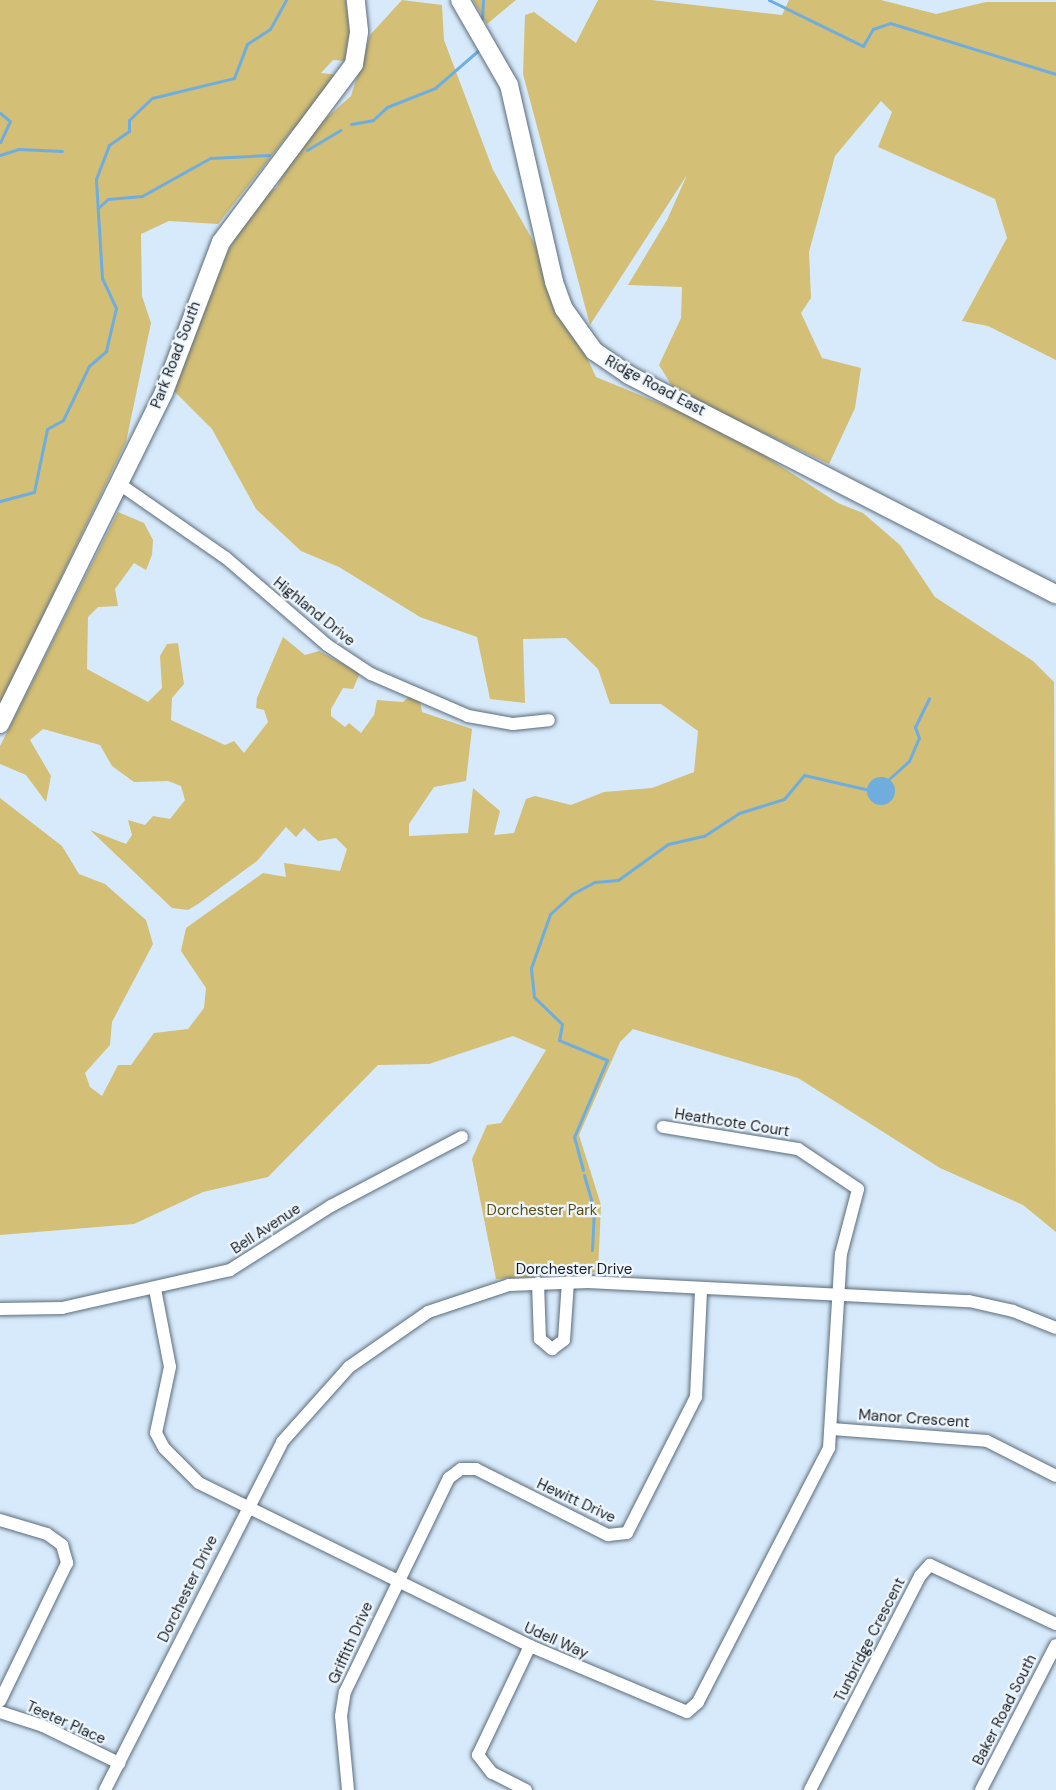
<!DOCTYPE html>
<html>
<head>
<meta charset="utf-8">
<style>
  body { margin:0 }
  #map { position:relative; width:1056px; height:1790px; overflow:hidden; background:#d7eafb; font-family:"DM Sans",sans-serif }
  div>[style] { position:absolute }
  .green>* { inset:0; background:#d3bf76 }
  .water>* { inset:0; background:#6faddf }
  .round { border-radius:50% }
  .stream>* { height:3px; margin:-1.5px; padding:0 1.5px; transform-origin:1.5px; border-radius:1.5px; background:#6faddf }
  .roads { filter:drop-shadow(0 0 2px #5b6c7b) drop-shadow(0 0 2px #5b6c7b) }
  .minor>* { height:12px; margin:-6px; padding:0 6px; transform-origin:6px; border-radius:6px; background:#fff }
  .secondary>* { height:18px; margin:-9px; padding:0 9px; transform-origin:9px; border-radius:9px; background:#fff }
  span { translate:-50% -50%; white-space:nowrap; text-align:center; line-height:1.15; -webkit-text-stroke:4.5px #eef6fd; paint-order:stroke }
  .street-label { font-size:15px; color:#161c22 }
  .park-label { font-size:15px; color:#5a4c12 }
</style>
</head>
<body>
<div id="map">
  <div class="green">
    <div style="clip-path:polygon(0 0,346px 0,351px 40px,346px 61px,333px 60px,321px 73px,339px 75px,298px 133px,292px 130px,218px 224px,169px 221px,141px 234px,142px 296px,151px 323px,126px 442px,0 705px)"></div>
    <div style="clip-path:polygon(402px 0,442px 5px,444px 40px,493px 170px,536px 246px,596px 377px,725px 430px,838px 503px,863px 513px,900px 545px,935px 597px,1033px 661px,1054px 682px,1056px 1232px,1023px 1205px,940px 1168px,798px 1078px,633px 1029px,620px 1042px,579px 1135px,601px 1205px,598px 1272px,496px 1279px,472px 1159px,487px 1125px,501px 1123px,546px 1050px,513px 1036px,429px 1064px,378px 1065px,268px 1177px,203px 1192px,134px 1224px,0 1235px,0 798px,62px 846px,79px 874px,105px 884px,146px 920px,153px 944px,112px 1022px,110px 1045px,85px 1073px,90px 1087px,102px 1096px,118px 1065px,131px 1065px,154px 1033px,188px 1029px,204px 1008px,206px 988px,181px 951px,186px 928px,263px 873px,286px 877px,284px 863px,340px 871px,347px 849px,336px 838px,318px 841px,304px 828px,296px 837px,286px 827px,257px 861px,198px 904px,188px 910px,172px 908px,90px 830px,126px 844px,132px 835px,128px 820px,145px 825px,153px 816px,170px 819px,185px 800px,181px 786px,168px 781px,134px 782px,112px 766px,100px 745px,43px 729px,30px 740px,51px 776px,46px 802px,26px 775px,0 764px,0 746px,118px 512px,144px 523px,153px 540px,152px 555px,146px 570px,134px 563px,115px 589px,118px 606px,98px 607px,88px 617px,87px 669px,148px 702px,162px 688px,160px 656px,167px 644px,178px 643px,184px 684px,172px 698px,171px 720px,225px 745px,234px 741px,244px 753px,268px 722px,264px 710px,256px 708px,257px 698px,283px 637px,305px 655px,319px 651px,360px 673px,353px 689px,343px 688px,331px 709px,331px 716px,345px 727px,349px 723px,361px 733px,374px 715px,377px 700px,403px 702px,410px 696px,420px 701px,422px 712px,472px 729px,466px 781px,434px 787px,409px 824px,409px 836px,468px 833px,473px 788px,500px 811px,494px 835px,514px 833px,526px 799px,535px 796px,571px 805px,604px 792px,652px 788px,694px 772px,698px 731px,661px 704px,610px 704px,598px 669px,566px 638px,523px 639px,525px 703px,490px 699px,477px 637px,420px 617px,339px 567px,301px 551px,256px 509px,212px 429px,174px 391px,206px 292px,254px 203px,277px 187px,298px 143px,351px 96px,370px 35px)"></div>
    <div style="clip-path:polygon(473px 0,516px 0,487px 24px)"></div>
    <div style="clip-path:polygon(598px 0,651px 0,782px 15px,789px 0,881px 0,936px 14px,986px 2px,1056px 2px,1056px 360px,988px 326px,962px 321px,1007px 238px,995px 199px,878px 147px,892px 112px,881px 101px,835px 156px,809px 252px,811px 298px,801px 313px,822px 358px,861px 368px,855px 408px,829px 464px,675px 391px,659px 365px,681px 318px,682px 287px,628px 285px,667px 220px,687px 175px,590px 325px,523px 74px,525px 15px,534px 12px,576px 43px)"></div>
  </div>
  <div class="water">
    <div class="round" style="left:867px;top:777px;width:28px;height:28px"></div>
  </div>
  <div class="stream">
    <div style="left:769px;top:0;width:105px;rotate:26.1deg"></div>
    <div style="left:863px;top:46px;width:20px;rotate:-60deg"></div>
    <div style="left:873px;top:29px;width:18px;rotate:-19deg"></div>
    <div style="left:890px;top:23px;width:174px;rotate:17.1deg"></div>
    <div style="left:482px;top:19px;width:19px;rotate:-87deg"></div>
    <div style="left:0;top:113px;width:13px;rotate:39deg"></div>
    <div style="left:10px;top:121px;width:23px;rotate:115deg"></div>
    <div style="left:351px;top:124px;width:22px;rotate:-10deg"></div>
    <div style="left:373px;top:120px;width:19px;rotate:-43deg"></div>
    <div style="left:387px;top:107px;width:52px;rotate:-21.6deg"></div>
    <div style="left:435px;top:88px;width:60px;rotate:-40.9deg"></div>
    <div style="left:307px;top:150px;width:39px;rotate:-31deg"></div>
    <div style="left:0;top:155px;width:20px;rotate:-18deg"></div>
    <div style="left:19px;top:149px;width:43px;rotate:2.7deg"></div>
    <div style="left:99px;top:207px;width:12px;rotate:-42deg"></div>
    <div style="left:108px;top:199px;width:34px;rotate:-5deg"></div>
    <div style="left:142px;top:196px;width:78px;rotate:-29.2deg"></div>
    <div style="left:210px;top:158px;width:59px;rotate:-2.9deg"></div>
    <div style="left:0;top:501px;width:35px;rotate:-15deg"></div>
    <div style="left:34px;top:492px;width:64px;rotate:-78.3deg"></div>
    <div style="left:47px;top:429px;width:18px;rotate:-29deg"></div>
    <div style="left:63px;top:420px;width:60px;rotate:-64.3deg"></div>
    <div style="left:89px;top:366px;width:23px;rotate:-41deg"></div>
    <div style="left:106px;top:351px;width:44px;rotate:-76.9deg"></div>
    <div style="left:116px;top:308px;width:33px;rotate:-115deg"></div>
    <div style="left:102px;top:278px;width:99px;rotate:-93.5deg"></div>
    <div style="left:96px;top:179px;width:36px;rotate:-69deg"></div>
    <div style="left:109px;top:145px;width:24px;rotate:-35deg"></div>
    <div style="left:129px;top:131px;width:11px;rotate:-90deg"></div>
    <div style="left:129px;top:120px;width:32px;rotate:-44deg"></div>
    <div style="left:152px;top:98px;width:84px;rotate:-13.7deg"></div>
    <div style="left:234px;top:78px;width:36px;rotate:-69deg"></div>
    <div style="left:247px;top:44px;width:27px;rotate:-33deg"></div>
    <div style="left:270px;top:29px;width:33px;rotate:-61deg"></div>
    <div style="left:889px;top:779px;width:27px;rotate:-42deg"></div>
    <div style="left:909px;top:761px;width:25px;rotate:-67deg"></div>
    <div style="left:919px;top:738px;width:12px;rotate:-110deg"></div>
    <div style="left:915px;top:727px;width:32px;rotate:-64deg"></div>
    <div style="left:583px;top:1170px;width:34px;rotate:-105deg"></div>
    <div style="left:574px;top:1137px;width:84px;rotate:-66.8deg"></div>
    <div style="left:607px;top:1060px;width:52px;rotate:-157.4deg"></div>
    <div style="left:559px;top:1040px;width:16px;rotate:-79deg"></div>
    <div style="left:562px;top:1024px;width:39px;rotate:-136deg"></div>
    <div style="left:534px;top:997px;width:29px;rotate:-96deg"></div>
    <div style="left:531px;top:968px;width:57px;rotate:-70.6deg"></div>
    <div style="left:550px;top:914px;width:30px;rotate:-42deg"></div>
    <div style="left:572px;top:894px;width:26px;rotate:-28deg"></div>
    <div style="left:595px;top:882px;width:23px;rotate:-5deg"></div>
    <div style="left:618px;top:880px;width:62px;rotate:-35.8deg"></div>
    <div style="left:668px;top:844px;width:37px;rotate:-13deg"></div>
    <div style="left:704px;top:836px;width:42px;rotate:-33.3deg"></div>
    <div style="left:739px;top:813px;width:47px;rotate:-17.3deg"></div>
    <div style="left:784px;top:799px;width:31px;rotate:-50deg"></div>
    <div style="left:804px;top:775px;width:67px;rotate:13deg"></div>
    <div style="left:584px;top:1175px;width:35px;rotate:74deg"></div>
    <div style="left:594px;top:1209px;width:41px;rotate:92.8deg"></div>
  </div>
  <div class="roads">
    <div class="minor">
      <div style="left:118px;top:483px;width:131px;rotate:34.8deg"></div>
      <div style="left:226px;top:558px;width:133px;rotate:40.7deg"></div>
      <div style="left:327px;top:645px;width:53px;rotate:33.4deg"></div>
      <div style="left:371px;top:674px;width:106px;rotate:23.4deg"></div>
      <div style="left:468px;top:716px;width:46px;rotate:10.1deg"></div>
      <div style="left:513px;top:724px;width:36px;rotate:-6deg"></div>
      <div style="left:538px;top:1283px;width:56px;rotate:88deg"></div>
      <div style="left:540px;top:1339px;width:16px;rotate:40deg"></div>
      <div style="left:552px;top:1349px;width:15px;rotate:-37deg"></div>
      <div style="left:564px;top:1340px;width:58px;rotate:-86.1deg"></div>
      <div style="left:155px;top:1289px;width:79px;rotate:79.1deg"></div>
      <div style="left:170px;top:1367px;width:67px;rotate:102deg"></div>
      <div style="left:156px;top:1433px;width:17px;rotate:62deg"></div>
      <div style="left:164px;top:1448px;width:49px;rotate:45deg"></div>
      <div style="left:199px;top:1483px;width:369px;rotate:26.2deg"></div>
      <div style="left:530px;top:1646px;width:170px;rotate:22.8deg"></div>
      <div style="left:687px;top:1712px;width:15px;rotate:-42deg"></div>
      <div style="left:698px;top:1702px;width:286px;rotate:-62.7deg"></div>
      <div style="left:829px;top:1448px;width:194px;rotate:-86.5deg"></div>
      <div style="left:841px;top:1254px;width:67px;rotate:-75.3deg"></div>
      <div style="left:858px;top:1189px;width:72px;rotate:-146.3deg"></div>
      <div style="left:798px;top:1149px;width:137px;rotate:-170.7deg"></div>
      <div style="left:0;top:1309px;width:62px;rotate:-0.9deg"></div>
      <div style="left:62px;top:1308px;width:172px;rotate:-12.7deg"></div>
      <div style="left:230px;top:1270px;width:120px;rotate:-32.4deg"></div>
      <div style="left:331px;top:1206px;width:148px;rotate:-27.8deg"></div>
      <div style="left:832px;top:1429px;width:155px;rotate:4.4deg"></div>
      <div style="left:987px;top:1441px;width:77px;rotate:26.9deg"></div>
      <div style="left:0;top:1520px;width:49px;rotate:16.6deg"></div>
      <div style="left:47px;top:1534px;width:19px;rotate:36deg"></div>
      <div style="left:62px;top:1545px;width:19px;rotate:74deg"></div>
      <div style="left:67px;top:1563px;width:153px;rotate:115.9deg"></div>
      <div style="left:0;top:1712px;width:45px;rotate:18deg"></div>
      <div style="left:43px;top:1726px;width:85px;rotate:26deg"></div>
      <div style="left:105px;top:1790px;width:390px;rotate:-63deg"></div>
      <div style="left:282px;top:1442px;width:101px;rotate:-48.2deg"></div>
      <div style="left:349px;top:1367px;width:96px;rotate:-34.8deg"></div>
      <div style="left:428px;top:1312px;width:85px;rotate:-18.4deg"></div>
      <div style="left:509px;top:1285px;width:79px;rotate:-2.2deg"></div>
      <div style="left:588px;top:1282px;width:381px;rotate:2.9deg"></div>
      <div style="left:969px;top:1301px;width:45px;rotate:12.8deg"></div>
      <div style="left:1013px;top:1311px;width:46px;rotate:21.6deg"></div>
      <div style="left:348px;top:1790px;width:74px;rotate:-95.4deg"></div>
      <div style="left:341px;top:1716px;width:24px;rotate:-81deg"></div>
      <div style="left:345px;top:1692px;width:238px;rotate:-64.1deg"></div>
      <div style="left:449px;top:1478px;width:15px;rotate:-37deg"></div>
      <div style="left:461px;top:1469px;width:15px"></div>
      <div style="left:476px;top:1469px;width:148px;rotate:26.6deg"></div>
      <div style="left:608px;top:1535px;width:19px;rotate:-6deg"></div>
      <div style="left:627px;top:1533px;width:153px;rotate:-63.1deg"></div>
      <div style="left:696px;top:1397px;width:108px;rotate:-87.3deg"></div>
      <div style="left:526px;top:1790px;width:38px;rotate:-153deg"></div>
      <div style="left:492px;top:1773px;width:23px;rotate:-128deg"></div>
      <div style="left:478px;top:1755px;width:121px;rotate:-64.5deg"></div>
      <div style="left:810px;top:1790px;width:241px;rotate:-62.8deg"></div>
      <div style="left:920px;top:1576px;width:15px;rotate:-48deg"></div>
      <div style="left:930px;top:1565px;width:139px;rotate:25.1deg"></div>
      <div style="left:981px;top:1790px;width:163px;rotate:-62.7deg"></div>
    </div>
    <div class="secondary">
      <div style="left:460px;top:0;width:98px;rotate:60deg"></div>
      <div style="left:509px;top:85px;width:202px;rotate:77.1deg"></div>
      <div style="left:554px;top:282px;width:29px;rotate:70deg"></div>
      <div style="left:564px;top:309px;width:52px;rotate:54.5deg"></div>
      <div style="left:594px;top:351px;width:42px;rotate:34.4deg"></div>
      <div style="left:629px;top:375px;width:480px;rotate:27.2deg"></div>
      <div style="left:0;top:724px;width:370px;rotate:-63.7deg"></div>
      <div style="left:164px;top:392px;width:160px;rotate:-69.2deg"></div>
      <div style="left:221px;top:242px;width:222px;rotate:-53.2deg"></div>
      <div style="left:354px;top:64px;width:33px;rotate:-81deg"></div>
      <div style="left:359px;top:31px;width:31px;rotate:-96deg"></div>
    </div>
  </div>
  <div class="street-label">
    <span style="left:176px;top:355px;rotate:-69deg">Park Road South</span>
    <span style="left:655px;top:386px;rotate:28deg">Ridge Road East</span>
    <span style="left:314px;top:612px;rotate:39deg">Highland Drive</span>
    <span style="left:732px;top:1123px;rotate:9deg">Heathcote Court</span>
    <span style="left:266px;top:1229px;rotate:-33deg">Bell Avenue</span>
    <span style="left:574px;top:1270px">Dorchester Drive</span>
    <span style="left:914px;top:1419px;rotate:4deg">Manor Crescent</span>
    <span style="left:576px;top:1501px;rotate:25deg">Hewitt Drive</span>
    <span style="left:188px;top:1589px;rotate:-64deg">Dorchester Drive</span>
    <span style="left:870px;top:1640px;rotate:-63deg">Tunbridge Crescent</span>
    <span style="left:556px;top:1641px;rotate:24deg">Udell Way</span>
    <span style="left:351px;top:1643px;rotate:-66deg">Griffith Drive</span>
    <span style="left:1005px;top:1710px;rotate:-63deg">Baker Road South</span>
    <span style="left:66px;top:1723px;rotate:24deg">Teeter Place</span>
  </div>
  <div class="park-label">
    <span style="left:542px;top:1211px">Dorchester Park</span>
  </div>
</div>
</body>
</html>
